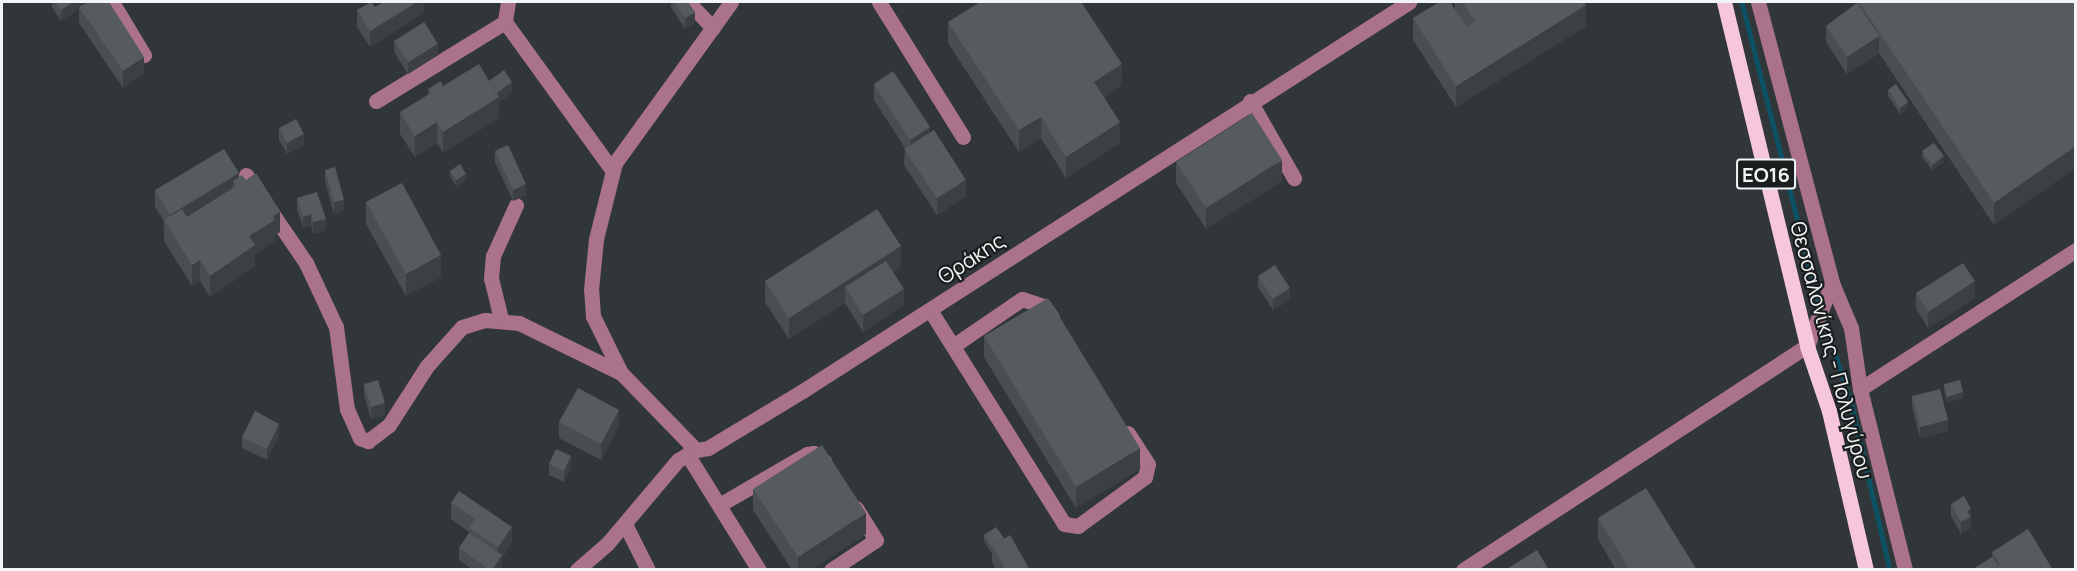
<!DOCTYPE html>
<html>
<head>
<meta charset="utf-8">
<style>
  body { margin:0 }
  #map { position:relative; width:2077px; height:571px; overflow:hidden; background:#313739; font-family:Manrope,sans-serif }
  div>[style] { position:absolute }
  .stream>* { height:4.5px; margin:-2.25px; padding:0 2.25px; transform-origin:2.25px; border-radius:2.25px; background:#0c5264 }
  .minor>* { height:15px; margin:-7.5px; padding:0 7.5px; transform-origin:7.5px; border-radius:7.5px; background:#ab728c }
  .major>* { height:15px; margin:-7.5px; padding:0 7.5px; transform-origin:7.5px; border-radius:7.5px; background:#f6c6db }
  .wall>* { inset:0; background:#494e51 }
  .shaded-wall>* { inset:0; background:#3c4042 }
  .building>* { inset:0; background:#555b5e }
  span { translate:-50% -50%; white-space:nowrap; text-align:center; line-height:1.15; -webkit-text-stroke:4.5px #1b1e1f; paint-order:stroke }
  .shield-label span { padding:2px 4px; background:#1b1e1f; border:2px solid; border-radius:4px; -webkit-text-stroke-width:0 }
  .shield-label { font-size:20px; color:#f1f5f6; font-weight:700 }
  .street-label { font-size:21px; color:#f1f5f6 }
  .frame { position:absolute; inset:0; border:3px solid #f1f5f6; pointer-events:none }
</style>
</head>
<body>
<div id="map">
  <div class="stream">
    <div style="left:1742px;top:2px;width:311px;rotate:75.7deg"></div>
    <div style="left:1823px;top:317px;width:89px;rotate:71.8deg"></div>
    <div style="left:1851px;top:402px;width:172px;rotate:76.9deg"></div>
  </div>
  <div class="minor">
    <div style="left:112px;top:2px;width:62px;rotate:58.9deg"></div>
    <div style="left:508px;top:2px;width:20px;rotate:99deg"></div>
    <div style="left:505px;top:22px;width:184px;rotate:54.1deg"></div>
    <div style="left:688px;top:2px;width:36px;rotate:46deg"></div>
    <div style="left:879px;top:2px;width:159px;rotate:58.1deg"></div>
    <div style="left:1758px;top:2px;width:291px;rotate:75.2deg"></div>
    <div style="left:1832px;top:283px;width:49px;rotate:67.1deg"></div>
    <div style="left:1851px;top:328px;width:62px;rotate:81.6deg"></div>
    <div style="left:1860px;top:389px;width:187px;rotate:76deg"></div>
    <div style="left:376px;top:101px;width:151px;rotate:-31.5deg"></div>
    <div style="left:1250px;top:101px;width:89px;rotate:60.3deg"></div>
    <div style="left:246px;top:175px;width:107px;rotate:55.7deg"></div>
    <div style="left:306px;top:263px;width:71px;rotate:64.9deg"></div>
    <div style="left:336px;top:327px;width:83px;rotate:82.4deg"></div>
    <div style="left:347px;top:409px;width:32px;rotate:66deg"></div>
    <div style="left:360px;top:438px;width:9px;rotate:21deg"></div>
    <div style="left:368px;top:441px;width:26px;rotate:-37deg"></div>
    <div style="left:389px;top:425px;width:70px;rotate:-57.2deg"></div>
    <div style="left:427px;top:366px;width:52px;rotate:-48.1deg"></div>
    <div style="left:462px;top:327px;width:24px;rotate:-17deg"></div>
    <div style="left:485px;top:320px;width:34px;rotate:5deg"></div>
    <div style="left:519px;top:323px;width:114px;rotate:26.1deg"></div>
    <div style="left:930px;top:310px;width:252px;rotate:57.9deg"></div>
    <div style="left:1064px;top:524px;width:14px;rotate:8deg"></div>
    <div style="left:1078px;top:526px;width:83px;rotate:-36.2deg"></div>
    <div style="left:1145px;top:477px;width:13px;rotate:-77deg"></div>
    <div style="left:1148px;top:464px;width:37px;rotate:-123deg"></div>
    <div style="left:501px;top:319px;width:42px;rotate:-103.7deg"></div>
    <div style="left:491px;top:278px;width:22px;rotate:-85deg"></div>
    <div style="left:493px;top:256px;width:56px;rotate:-65.7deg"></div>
    <div style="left:953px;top:346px;width:83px;rotate:-34.3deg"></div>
    <div style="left:1022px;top:299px;width:23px;rotate:18deg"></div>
    <div style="left:1044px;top:306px;width:14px;rotate:56deg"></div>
    <div style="left:1860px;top:389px;width:257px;rotate:-32.8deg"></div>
    <div style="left:696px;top:450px;width:107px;rotate:-134.2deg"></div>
    <div style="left:621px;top:373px;width:64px;rotate:-116.2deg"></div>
    <div style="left:593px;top:316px;width:26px;rotate:-94deg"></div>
    <div style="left:591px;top:290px;width:51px;rotate:-84.4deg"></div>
    <div style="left:596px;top:239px;width:78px;rotate:-76deg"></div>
    <div style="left:615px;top:163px;width:198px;rotate:-54.2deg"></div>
    <div style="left:687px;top:454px;width:137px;rotate:58.2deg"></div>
    <div style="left:721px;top:504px;width:99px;rotate:-30.2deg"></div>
    <div style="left:807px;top:454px;width:7px;rotate:-8deg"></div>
    <div style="left:814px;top:453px;width:13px;rotate:39deg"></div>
    <div style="left:625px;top:524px;width:51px;rotate:63.4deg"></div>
    <div style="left:577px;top:570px;width:40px;rotate:-41deg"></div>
    <div style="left:607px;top:544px;width:110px;rotate:-49.8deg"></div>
    <div style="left:678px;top:460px;width:21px;rotate:-29deg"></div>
    <div style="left:696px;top:450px;width:12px;rotate:-9deg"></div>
    <div style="left:708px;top:448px;width:112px;rotate:-31.1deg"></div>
    <div style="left:804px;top:390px;width:719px;rotate:-32.67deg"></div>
    <div style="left:831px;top:570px;width:54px;rotate:-33.7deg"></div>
    <div style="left:876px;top:540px;width:38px;rotate:-122deg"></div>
    <div style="left:1463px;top:570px;width:411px;rotate:-33.1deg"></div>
    <div style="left:1807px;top:346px;width:68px;rotate:-68.4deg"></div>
  </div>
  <div class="major">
    <div style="left:1724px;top:2px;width:354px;rotate:76.4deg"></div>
    <div style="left:1807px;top:346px;width:69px;rotate:71.3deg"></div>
    <div style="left:1829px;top:411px;width:163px;rotate:76.9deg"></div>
  </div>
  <div class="wall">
    <div style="clip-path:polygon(52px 2px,83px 2px,83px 5px,144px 73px,123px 88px,79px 23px,79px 9px,61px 21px,52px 7px)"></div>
    <div style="clip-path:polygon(424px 2px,424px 13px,370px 47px,357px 27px,357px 10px)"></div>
    <div style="clip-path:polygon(671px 2px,688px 2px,695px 23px,685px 29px,671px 7px)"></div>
    <div style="clip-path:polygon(1455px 2px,1584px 2px,1586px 26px,1456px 107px,1413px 40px,1413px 18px,1455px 9px)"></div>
    <div style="clip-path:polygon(1857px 2px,2076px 2px,1994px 225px,1879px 53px,1847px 74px,1826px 42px,1826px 26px,1857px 3px)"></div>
    <div style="clip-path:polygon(948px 22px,1122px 85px,1104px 97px,1120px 143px,1066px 178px,1041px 138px,1019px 152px,948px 43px)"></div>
    <div style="clip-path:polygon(394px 41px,438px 55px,408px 74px,394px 52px)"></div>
    <div style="clip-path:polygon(874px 84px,930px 133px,966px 196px,937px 215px,904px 165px,905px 148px,874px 100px)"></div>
    <div style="clip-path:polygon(443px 86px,512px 93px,499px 102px,499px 118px,443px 153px,437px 143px,415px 157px,400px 134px,400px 112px,428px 95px,428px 89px)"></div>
    <div style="clip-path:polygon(1888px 90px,1908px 108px,1900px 114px,1888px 96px)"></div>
    <div style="clip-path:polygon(279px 128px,304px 145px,287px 154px,279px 140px)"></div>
    <div style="clip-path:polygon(495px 151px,526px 195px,513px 201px,495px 162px)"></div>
    <div style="clip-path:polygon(1922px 151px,1944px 162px,1932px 170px,1922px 157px)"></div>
    <div style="clip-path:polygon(1176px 162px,1282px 181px,1206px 229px,1176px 183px)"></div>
    <div style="clip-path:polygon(325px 170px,344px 211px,334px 214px,325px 181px)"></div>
    <div style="clip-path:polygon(450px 171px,466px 180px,456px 186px,450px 176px)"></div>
    <div style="clip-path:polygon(239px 177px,280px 232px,275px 235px,275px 241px,255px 254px,255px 266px,210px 297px,200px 281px,192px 286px,164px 241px,164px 221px,155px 207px,155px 190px)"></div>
    <div style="clip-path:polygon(297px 198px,326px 230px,313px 234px,311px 226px,303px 228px,297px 209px)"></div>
    <div style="clip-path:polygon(366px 202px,441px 277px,406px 296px,366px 224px)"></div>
    <div style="clip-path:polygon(901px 267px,893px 272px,904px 305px,863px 332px,845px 303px,789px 339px,765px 302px,765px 281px)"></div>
    <div style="clip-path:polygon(1258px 276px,1290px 300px,1273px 310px,1258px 287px)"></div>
    <div style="clip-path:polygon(1916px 293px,1975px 298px,1928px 328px,1916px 309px)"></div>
    <div style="clip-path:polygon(984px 336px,1140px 469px,1076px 508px,984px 357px)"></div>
    <div style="clip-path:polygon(364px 384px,385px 415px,371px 419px,364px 395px)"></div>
    <div style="clip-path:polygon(1944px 384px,1963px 398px,1947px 402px,1944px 390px)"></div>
    <div style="clip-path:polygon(1912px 396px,1948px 431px,1920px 438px,1912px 407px)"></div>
    <div style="clip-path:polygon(559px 422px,619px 426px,601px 460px,559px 438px)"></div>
    <div style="clip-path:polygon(279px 435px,267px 460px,242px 448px,242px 437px)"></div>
    <div style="clip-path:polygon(549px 464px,571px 467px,564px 482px,549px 475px)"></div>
    <div style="clip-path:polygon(753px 489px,866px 534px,811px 570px,792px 570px,753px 510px)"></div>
    <div style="clip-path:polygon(451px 503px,512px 543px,502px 558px,502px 566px,500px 570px,473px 570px,459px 560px,459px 548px,469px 533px,469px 532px,451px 519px)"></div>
    <div style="clip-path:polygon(1951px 504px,1971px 520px,1971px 528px,1961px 534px,1951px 516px)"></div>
    <div style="clip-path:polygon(1598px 518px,1697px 570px,1616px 570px,1598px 539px)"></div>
    <div style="clip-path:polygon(984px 535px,1004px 539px,1030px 570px,996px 570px,992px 562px,992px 552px,991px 552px,984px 541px)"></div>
    <div style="clip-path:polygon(1992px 552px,2053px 570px,1972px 570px,1992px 557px)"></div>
  </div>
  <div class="shaded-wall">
    <div style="clip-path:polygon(73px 2px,83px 2px,83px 7px,79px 7px,79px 9px,61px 21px,61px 10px)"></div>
    <div style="clip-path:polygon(417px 2px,424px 2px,424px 13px,370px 47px,370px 31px)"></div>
    <div style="clip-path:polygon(1586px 5px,1586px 26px,1456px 107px,1456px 86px)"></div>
    <div style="clip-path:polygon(695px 12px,695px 23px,685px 29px,685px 18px)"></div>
    <div style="clip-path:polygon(1879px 36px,1879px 52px,1847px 74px,1847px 57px)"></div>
    <div style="clip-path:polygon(438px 44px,438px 55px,408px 74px,408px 62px)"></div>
    <div style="clip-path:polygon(144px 57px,144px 73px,123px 88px,123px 71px)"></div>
    <div style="clip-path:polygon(1122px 64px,1122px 85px,1094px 103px,1094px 82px)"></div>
    <div style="clip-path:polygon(512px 82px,512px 93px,499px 102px,499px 118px,443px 153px,443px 132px)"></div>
    <div style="clip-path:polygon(1908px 102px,1908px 108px,1900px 114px,1900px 108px)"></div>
    <div style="clip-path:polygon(1041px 117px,1041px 138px,1019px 152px,1019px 130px)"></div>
    <div style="clip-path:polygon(437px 122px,437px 143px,415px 157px,415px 136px)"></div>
    <div style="clip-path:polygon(1120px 122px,1120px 143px,1066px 178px,1066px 157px)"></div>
    <div style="clip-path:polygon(930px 127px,930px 144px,910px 156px,910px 140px)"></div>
    <div style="clip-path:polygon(304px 134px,304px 145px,287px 154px,287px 143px)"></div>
    <div style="clip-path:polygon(2076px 146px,2076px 168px,1994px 225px,1994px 203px)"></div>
    <div style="clip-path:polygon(1944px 156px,1944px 162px,1932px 170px,1932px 165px)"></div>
    <div style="clip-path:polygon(1282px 160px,1282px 181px,1206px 229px,1206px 208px)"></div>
    <div style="clip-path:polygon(239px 173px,239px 190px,233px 181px,233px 194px,170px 231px,170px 215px)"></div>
    <div style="clip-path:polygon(466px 174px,466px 180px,456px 186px,456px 180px)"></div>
    <div style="clip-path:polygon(966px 180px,966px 196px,937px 215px,937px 198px)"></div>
    <div style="clip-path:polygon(526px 184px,526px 195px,513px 201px,513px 190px)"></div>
    <div style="clip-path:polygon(344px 200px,344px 211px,334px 214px,334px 202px)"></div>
    <div style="clip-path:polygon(280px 211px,280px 232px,275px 235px,275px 241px,255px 254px,255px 266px,210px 297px,210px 276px,249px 236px,273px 216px)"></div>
    <div style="clip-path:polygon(311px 214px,311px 226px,303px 228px,303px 217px)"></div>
    <div style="clip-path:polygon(326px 219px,326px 230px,313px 234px,313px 222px)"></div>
    <div style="clip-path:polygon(901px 246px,901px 267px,853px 299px,845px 287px,845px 303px,789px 339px,789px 318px)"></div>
    <div style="clip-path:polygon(441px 255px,441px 277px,406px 296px,406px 274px)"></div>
    <div style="clip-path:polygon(200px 260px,200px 281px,192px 286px,192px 265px)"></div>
    <div style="clip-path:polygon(1975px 281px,1975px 298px,1928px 328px,1928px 312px)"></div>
    <div style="clip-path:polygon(1290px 288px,1290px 300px,1273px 310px,1273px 299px)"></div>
    <div style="clip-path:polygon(904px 289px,904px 305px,863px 332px,863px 315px)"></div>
    <div style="clip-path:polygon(1963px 392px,1963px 398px,1947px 402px,1947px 397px)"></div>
    <div style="clip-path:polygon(385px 403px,385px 415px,371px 419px,371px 407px)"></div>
    <div style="clip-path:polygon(619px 410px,619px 426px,601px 460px,601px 444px)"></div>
    <div style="clip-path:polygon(1948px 420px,1948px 431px,1920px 438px,1920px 427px)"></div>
    <div style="clip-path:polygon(279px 424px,279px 435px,267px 460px,267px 449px)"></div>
    <div style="clip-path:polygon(1140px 448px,1140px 469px,1076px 508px,1076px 487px)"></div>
    <div style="clip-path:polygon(571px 456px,571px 467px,564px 482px,564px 471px)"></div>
    <div style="clip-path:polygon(1971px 509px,1971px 528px,1961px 534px,1961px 522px,1967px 511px)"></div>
    <div style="clip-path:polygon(866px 513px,866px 534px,811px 570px,798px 570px,798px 557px)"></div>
    <div style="clip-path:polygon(512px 527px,512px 543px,502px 558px,502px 566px,500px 570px,492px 570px,498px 561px,498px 547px)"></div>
  </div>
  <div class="building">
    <div style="clip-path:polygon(55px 2px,73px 2px,61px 10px)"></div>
    <div style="clip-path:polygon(88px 2px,109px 2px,144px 57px,123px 71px,79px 7px)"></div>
    <div style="clip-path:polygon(371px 2px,375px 7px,384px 2px,417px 2px,370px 31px,357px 10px)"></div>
    <div style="clip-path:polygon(674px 2px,688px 2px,695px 12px,685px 18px)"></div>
    <div style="clip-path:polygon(980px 2px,1081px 2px,1122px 64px,1094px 82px,1120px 122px,1066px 157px,1041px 117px,1019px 130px,948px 22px)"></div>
    <div style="clip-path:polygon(1439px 2px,1450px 2px,1467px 27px,1475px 21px,1462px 2px,1584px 2px,1586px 5px,1456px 86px,1413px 18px)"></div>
    <div style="clip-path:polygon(1859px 2px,2076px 2px,2076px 146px,1994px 203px)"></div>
    <div style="clip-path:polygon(1857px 3px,1879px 36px,1847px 57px,1826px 26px)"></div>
    <div style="clip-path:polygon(424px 22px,438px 44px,408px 62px,394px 41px)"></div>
    <div style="clip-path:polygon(479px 64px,499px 97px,443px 132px,437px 122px,415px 136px,400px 112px,431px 93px,428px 89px,441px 81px,443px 86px)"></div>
    <div style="clip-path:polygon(504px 70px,512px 82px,497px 93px,489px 81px)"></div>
    <div style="clip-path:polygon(893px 71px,930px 127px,910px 140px,874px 84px)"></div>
    <div style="clip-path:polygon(1896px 84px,1908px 102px,1900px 108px,1888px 90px)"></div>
    <div style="clip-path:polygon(1252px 113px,1282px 160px,1206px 208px,1176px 162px)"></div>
    <div style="clip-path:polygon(296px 119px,304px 134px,287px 143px,279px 128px)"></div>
    <div style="clip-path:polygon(934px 130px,966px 180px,937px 198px,904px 149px)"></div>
    <div style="clip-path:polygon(1934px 143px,1944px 156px,1932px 165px,1922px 151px)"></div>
    <div style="clip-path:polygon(508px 145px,526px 184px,513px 190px,495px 151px)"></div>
    <div style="clip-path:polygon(224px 149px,239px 173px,170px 215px,155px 190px)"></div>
    <div style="clip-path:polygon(460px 164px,466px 174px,456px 180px,450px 171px)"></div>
    <div style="clip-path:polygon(335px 167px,344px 200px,334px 202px,325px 170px)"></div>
    <div style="clip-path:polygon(256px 173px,280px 211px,273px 216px,275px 220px,249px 236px,255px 245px,210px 276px,200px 260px,192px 265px,164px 220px,182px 209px,187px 217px,236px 186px,233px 181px,242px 175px,246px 180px)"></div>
    <div style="clip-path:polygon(402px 183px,441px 255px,406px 274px,366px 202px)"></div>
    <div style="clip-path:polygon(317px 192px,326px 219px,313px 222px,311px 214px,303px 217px,297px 198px)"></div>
    <div style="clip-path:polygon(877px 209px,901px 246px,789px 318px,765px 281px)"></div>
    <div style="clip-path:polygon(886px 261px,904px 289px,863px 315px,845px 287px)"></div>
    <div style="clip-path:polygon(1963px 263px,1975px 281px,1928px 312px,1916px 293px)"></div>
    <div style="clip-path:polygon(1275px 265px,1290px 288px,1273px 299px,1258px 276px)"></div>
    <div style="clip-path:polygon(1048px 298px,1140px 448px,1076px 487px,984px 336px)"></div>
    <div style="clip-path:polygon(378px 380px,385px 403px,371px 407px,364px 384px)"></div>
    <div style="clip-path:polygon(1960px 380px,1963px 392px,1947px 397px,1944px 384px)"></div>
    <div style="clip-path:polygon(578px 388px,619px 410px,601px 444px,559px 422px)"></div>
    <div style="clip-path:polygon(1940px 389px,1948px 420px,1920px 427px,1912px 396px)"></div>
    <div style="clip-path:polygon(255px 411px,279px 424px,267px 449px,242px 437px)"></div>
    <div style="clip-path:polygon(822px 445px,866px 513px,798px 557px,753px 489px)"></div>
    <div style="clip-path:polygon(556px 449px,571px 456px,564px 471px,549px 464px)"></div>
    <div style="clip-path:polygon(1646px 488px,1697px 570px,1630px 570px,1598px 518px)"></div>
    <div style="clip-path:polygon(459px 491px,512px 527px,498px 547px,469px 528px,475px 519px,451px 503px)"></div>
    <div style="clip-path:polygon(1964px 496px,1971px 509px,1967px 511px,1971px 517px,1961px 522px,1951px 504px)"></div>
    <div style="clip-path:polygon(996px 527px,1004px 538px,991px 546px,984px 535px)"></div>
    <div style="clip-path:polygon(2028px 529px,2053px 570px,1991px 570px,2000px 564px,1992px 552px)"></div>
    <div style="clip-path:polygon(469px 533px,502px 555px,492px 570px,490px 570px,459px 548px)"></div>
    <div style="clip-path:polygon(1010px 535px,1030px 570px,1006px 570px,992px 546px)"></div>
    <div style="clip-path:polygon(1537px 550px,1549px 570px,1505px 570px)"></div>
    <div style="clip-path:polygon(1992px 557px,1998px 566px,1991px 570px,1972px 570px)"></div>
  </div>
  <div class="shield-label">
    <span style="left:1766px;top:174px">ΕΟ16</span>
  </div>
  <div class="street-label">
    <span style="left:971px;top:258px;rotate:-33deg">Θράκης</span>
    <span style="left:1832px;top:350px;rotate:75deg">Θεσσαλονίκης - Πολυγύρου</span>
  </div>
  <div class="frame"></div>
</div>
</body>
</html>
